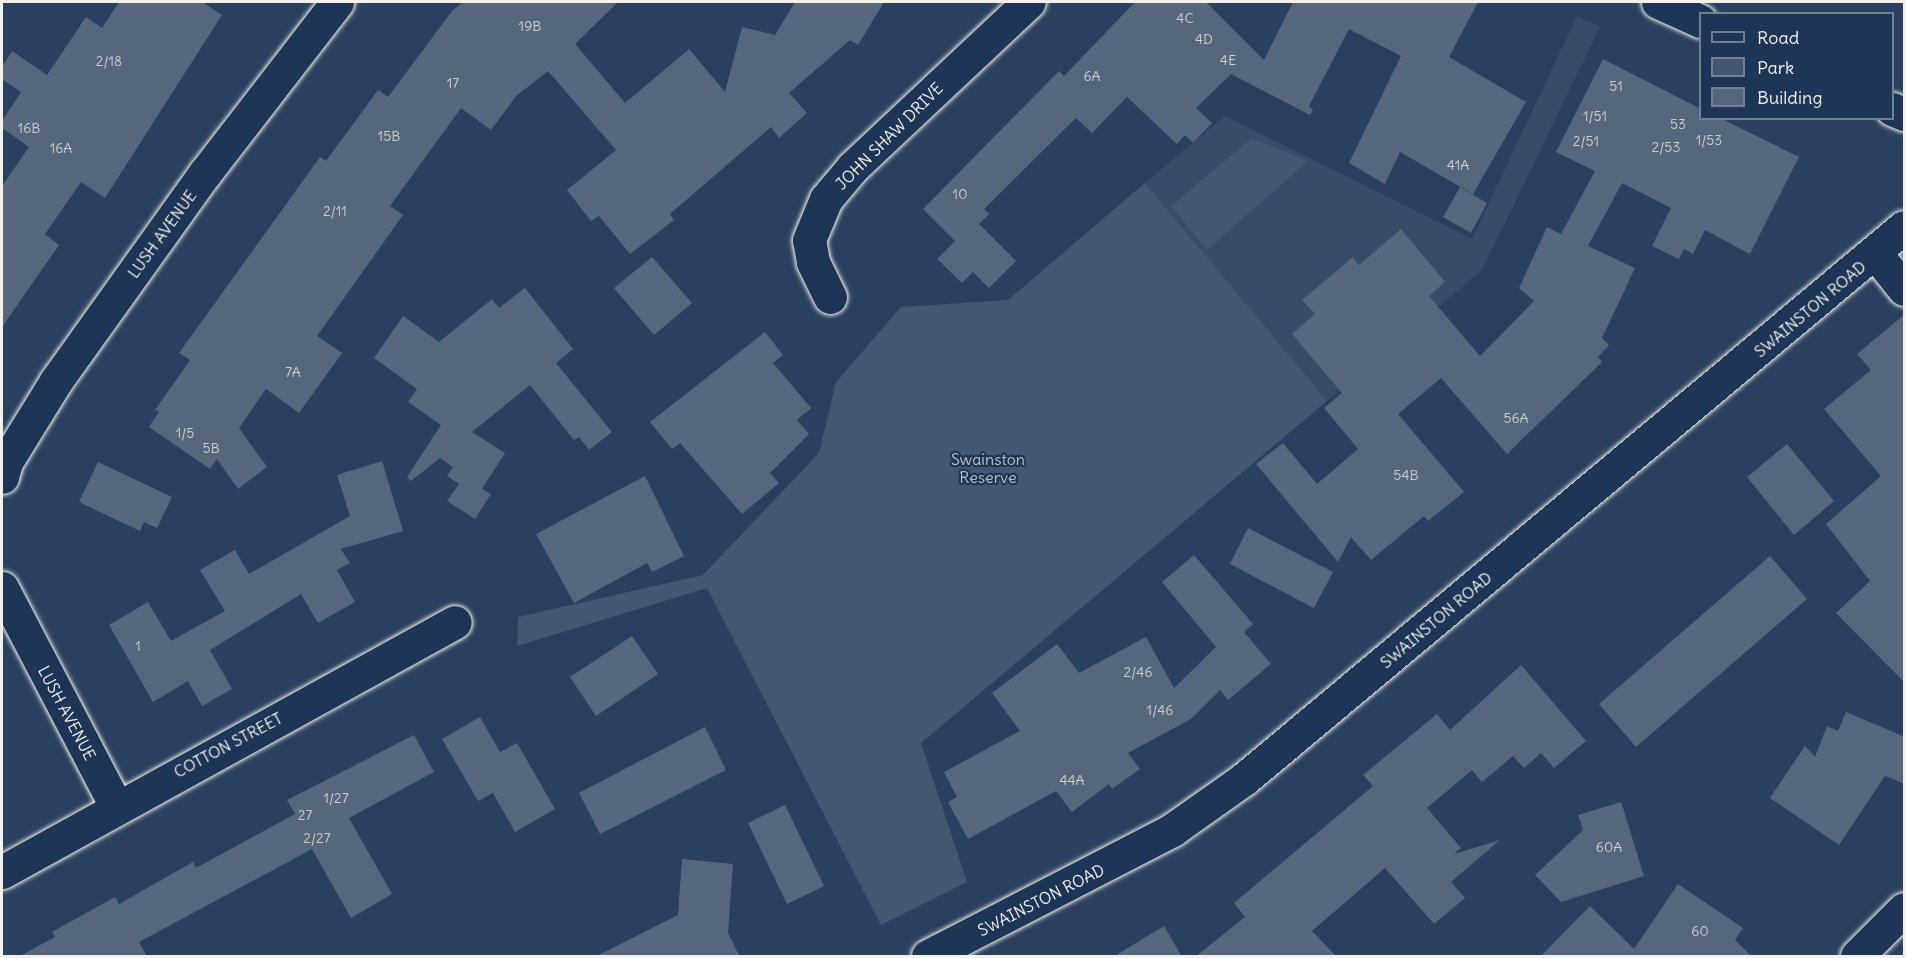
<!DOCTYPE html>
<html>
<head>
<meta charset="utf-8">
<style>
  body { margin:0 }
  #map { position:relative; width:1906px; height:958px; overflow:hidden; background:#2a4060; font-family:Delius,sans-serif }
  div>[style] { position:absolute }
  .built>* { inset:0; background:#374c69 }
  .green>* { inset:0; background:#445771 }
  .building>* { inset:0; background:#56677d }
  .roads { filter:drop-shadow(0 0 2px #f4f1e8) drop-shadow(0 0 2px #f4f1e8) }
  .street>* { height:33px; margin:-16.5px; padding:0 16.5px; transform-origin:16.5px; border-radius:16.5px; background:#1d3557 }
  .secondary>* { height:33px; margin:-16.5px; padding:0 16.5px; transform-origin:16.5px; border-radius:16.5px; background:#1d3557 }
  span { translate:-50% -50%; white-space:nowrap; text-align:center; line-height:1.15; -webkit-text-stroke:4.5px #1d3557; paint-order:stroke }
  .number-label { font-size:14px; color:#cccecd }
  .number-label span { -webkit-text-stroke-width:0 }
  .street-label { font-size:16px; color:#f4f1e8 }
  .park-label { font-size:16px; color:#bfc3c4 }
  .frame { position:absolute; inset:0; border:3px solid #f4f1e8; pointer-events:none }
  .legend { position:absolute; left:1699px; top:12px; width:195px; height:108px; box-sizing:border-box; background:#1d3557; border:2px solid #738091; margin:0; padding:8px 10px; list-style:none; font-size:18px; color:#f4f1e8 }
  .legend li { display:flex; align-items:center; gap:12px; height:30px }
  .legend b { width:30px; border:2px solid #738091 }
</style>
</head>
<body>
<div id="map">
  <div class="built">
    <div style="clip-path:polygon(1577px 16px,1600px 27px,1482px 270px,1327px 401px,1145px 183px,1225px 116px,1472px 239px)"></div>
  </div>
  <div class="green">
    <div style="clip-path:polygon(1252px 138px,1308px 161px,1207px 250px,1171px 206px)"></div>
    <div style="clip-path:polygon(1145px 183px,1327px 401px,921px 743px,967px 882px,881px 925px,707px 588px,517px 646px,518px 617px,703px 575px,819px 453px,836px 382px,901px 307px,1008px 300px)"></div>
  </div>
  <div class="building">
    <div style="clip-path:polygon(119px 2px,202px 2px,222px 15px,105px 198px,81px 182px,45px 234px,59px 245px,2px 327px,2px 186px,29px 147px,2px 128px,2px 121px,21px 92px,2px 79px,2px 67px,12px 51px,47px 75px,86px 17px,102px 28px)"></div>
    <div style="clip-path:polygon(463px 2px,618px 2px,575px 44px,625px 103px,689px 49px,725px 92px,742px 27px,775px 35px,795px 2px,884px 2px,858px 45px,850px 40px,789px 93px,807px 113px,779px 138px,771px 127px,670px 214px,674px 220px,630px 254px,599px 216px,591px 221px,567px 190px,616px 150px,548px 71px,516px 96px,491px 130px,461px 108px,390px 206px,403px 215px,317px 336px,342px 353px,299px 413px,266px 389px,239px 428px,267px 467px,238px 489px,217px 459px,210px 469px,149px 427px,159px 412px,155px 410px,190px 360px,179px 353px,320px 157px,326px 161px,378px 90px,388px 97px,452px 11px)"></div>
    <div style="clip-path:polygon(1135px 2px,1206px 2px,1264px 60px,1293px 2px,1478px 2px,1449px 57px,1526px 102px,1473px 194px,1400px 152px,1385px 184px,1349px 163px,1401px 56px,1349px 29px,1309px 106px,1313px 110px,1310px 115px,1231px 74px,1196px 108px,1212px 123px,1193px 143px,1185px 135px,1177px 144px,1127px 97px,1092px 133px,1076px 118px,984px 209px,989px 214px,979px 224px,1016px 261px,989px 288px,973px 272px,962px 283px,937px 259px,955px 241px,923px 209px,1059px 71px,1064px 76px)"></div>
    <div style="clip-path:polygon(1603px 59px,1701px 109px,1701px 118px,1720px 118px,1799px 157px,1750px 254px,1705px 230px,1693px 254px,1684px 249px,1679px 259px,1652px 246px,1671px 208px,1622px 183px,1588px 246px,1635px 268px,1602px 338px,1609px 345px,1598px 357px,1602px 362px,1507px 454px,1441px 378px,1398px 414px,1464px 492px,1428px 521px,1424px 516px,1371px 560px,1351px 537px,1338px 562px,1256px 464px,1283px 443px,1317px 484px,1358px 449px,1324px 408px,1342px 393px,1292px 334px,1315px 314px,1302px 300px,1353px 257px,1359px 265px,1401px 229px,1445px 282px,1429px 296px,1480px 356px,1534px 301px,1519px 288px,1547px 227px,1561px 234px,1595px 171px,1556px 152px)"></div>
    <div style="clip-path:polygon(1460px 187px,1487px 203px,1471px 233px,1443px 217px)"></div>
    <div style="clip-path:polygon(652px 257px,692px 303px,654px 335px,614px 288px)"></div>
    <div style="clip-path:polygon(525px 288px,573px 349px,556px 363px,612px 432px,589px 450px,579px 437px,574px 440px,530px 385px,472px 432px,505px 453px,482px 489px,491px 494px,475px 519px,447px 501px,459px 484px,447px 476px,453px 467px,440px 458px,411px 481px,407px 477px,441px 425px,408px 402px,417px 389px,374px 358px,403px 316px,439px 342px,492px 299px,499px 308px)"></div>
    <div style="clip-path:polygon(1905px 314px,1905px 683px,1836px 613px,1870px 581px,1826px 524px,1881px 476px,1824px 409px,1871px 370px,1857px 354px)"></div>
    <div style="clip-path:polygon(765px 332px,783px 355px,773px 363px,811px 408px,797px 420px,809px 434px,770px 473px,779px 483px,742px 514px,680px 443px,672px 449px,650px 422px)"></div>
    <div style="clip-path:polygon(1787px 444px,1834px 501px,1794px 535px,1747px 477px)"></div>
    <div style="clip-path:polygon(382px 461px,403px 531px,341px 549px,350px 563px,337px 570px,355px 602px,318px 623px,301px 594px,210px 650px,232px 689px,202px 706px,188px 681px,153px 702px,109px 625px,148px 602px,171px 641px,225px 611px,200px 570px,235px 550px,249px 574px,350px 516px,337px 475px)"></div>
    <div style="clip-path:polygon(98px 462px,172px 497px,157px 528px,144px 522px,140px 531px,79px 502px)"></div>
    <div style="clip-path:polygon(645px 476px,684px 556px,652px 572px,647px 563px,574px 603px,536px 534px)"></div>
    <div style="clip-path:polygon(1248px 528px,1333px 572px,1314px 608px,1230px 564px)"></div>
    <div style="clip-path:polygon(1194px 555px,1253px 624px,1244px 632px,1271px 664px,1228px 700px,1220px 690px,1191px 719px,1128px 753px,1140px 769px,1112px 789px,1109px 784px,1072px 812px,1056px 791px,968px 839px,948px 802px,957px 797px,944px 772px,1020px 731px,992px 693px,1057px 644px,1079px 673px,1146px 637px,1174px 688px,1216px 647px,1162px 582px)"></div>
    <div style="clip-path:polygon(1770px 556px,1807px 599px,1636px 747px,1599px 704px)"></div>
    <div style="clip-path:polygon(632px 636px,658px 674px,596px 716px,570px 677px)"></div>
    <div style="clip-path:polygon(1521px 665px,1586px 741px,1554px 768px,1541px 753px,1524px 768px,1513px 756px,1482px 782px,1472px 770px,1427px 808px,1461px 848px,1454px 854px,1500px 840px,1451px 882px,1465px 898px,1434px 924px,1385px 868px,1312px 931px,1337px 957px,1195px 957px,1245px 917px,1234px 903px,1373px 786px,1363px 775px,1437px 714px,1450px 730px)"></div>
    <div style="clip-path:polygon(1846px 712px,1905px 737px,1905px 784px,1885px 776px,1839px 845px,1770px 798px,1805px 746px,1815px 757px,1827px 726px,1838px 731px)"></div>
    <div style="clip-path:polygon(480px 717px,500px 752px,517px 743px,555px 809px,515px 832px,493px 793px,478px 801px,442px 739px)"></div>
    <div style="clip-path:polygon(705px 727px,726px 770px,600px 834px,579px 793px)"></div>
    <div style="clip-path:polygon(414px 735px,434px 772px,349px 818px,392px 894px,351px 918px,312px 849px,139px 942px,147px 957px,18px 957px,55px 937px,52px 932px,115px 897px,119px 904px,193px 862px,196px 868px,295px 814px,287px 800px)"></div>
    <div style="clip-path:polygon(1621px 802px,1644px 876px,1561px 902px,1535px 875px,1583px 830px,1578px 815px)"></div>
    <div style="clip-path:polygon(785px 805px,824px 886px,787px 904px,748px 823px)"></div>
    <div style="clip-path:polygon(682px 859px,733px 864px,728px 933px,740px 957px,595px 957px,678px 915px)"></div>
    <div style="clip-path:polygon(1678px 884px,1743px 928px,1735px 940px,1752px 957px,1540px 957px,1590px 906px,1634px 949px)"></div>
    <div style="clip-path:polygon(1164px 926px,1182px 957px,1113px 957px)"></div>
  </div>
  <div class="roads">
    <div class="street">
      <div style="left:1658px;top:2px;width:46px;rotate:24.3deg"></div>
      <div style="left:1892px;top:109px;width:13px;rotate:23deg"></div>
      <div style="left:1876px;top:254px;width:45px;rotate:51.3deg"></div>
      <div style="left:830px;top:297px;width:39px;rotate:-116deg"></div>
      <div style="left:813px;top:262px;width:22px;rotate:-100deg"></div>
      <div style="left:809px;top:240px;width:44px;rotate:-67.5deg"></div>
      <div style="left:826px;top:199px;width:42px;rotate:-49.8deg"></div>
      <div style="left:853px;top:167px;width:241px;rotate:-43.2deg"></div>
      <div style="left:2px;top:477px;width:16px;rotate:-75deg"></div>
      <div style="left:6px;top:462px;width:95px;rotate:-58.3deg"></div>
      <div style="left:56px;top:381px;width:256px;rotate:-54.4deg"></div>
      <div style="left:205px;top:173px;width:216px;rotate:-52.3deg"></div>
      <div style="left:2px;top:588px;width:246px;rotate:62.4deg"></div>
      <div style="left:2px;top:872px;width:517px;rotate:-28.89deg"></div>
      <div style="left:928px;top:956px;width:275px;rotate:-27.3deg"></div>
      <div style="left:1172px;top:830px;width:88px;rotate:-35.3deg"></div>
      <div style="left:1244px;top:779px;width:860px;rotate:-39.91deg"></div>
    </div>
    <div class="secondary">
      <div style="left:1857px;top:956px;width:66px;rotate:-45deg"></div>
    </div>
  </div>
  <div class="number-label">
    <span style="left:1185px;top:18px">4C</span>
    <span style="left:530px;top:26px">19B</span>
    <span style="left:1204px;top:39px">4D</span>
    <span style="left:1228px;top:60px">4E</span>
    <span style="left:109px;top:61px">2/18</span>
    <span style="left:1092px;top:76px">6A</span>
    <span style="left:453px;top:83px">17</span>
    <span style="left:1616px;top:86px">51</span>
    <span style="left:1595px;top:116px">1/51</span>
    <span style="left:1678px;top:124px">53</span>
    <span style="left:29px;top:128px">16B</span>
    <span style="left:389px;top:136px">15B</span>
    <span style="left:1709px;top:140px">1/53</span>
    <span style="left:1586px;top:141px">2/51</span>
    <span style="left:1666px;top:147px">2/53</span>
    <span style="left:61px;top:148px">16A</span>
    <span style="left:1458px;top:165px">41A</span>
    <span style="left:960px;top:194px">10</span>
    <span style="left:335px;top:211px">2/11</span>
    <span style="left:293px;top:372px">7A</span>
    <span style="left:1516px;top:418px">56A</span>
    <span style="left:185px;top:433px">1/5</span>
    <span style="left:211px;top:448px">5B</span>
    <span style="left:1406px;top:475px">54B</span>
    <span style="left:138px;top:646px">1</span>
    <span style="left:1138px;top:672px">2/46</span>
    <span style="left:1160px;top:710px">1/46</span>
    <span style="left:1072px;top:780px">44A</span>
    <span style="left:336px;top:798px">1/27</span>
    <span style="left:305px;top:815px">27</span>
    <span style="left:317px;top:838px">2/27</span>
    <span style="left:1609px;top:847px">60A</span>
    <span style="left:1700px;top:931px">60</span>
  </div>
  <div class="street-label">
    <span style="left:889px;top:136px;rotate:-45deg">JOHN SHAW DRIVE</span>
    <span style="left:162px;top:234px;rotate:-54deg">LUSH AVENUE</span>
    <span style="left:1810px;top:309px;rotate:-40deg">SWAINSTON ROAD</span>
    <span style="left:1436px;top:620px;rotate:-40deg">SWAINSTON ROAD</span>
    <span style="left:67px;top:713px;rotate:62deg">LUSH AVENUE</span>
    <span style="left:228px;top:745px;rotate:-28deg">COTTON STREET</span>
    <span style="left:1041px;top:900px;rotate:-27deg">SWAINSTON ROAD</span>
  </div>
  <div class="park-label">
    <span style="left:988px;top:468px">Swainston<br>Reserve</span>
  </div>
  <div class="frame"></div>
  <ul class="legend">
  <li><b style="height:8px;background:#1d3557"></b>Road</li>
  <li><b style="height:16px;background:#445771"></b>Park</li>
  <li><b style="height:16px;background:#56677d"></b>Building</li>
  </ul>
</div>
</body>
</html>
